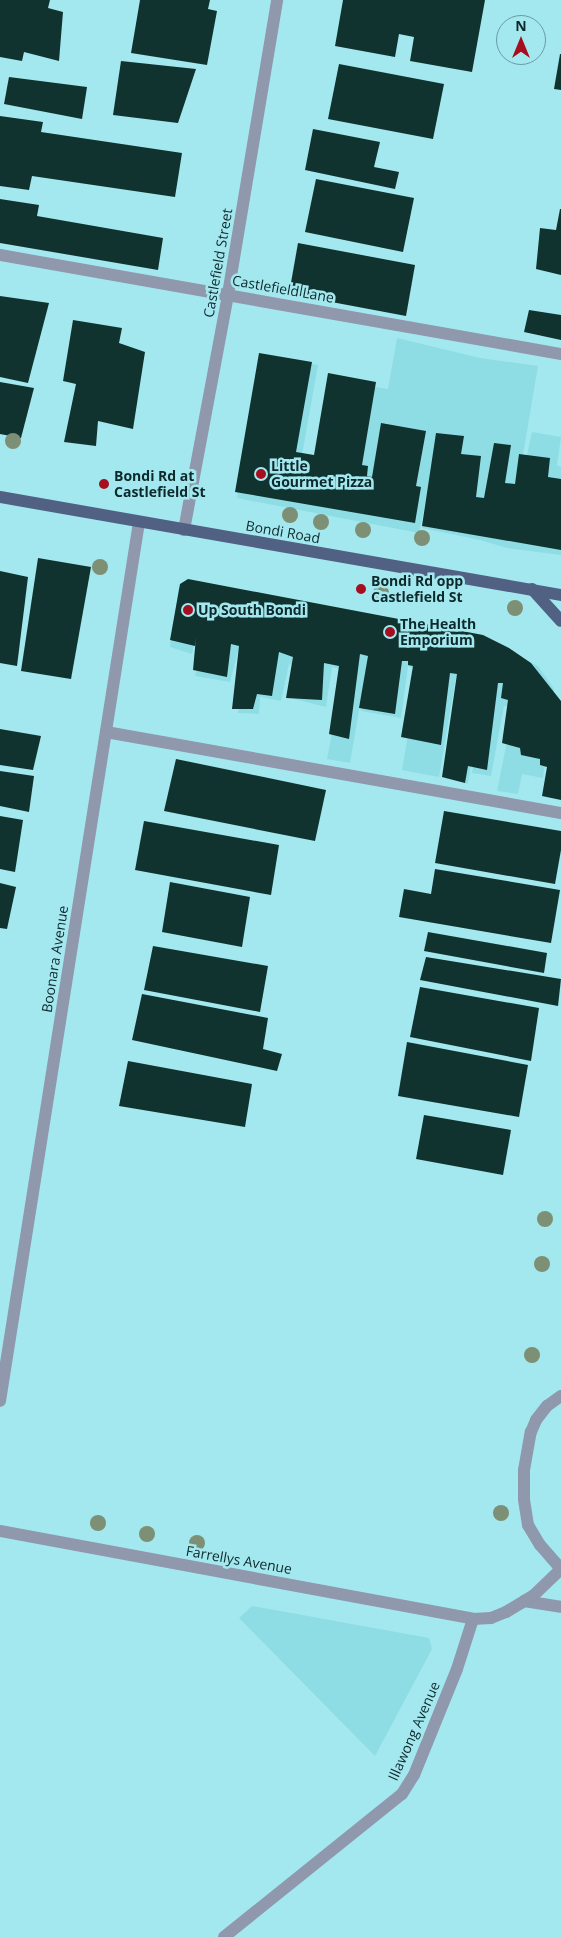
<!DOCTYPE html>
<html>
<head>
<meta charset="utf-8">
<style>
  body { margin:0 }
  #map { position:relative; width:561px; height:1937px; overflow:hidden; background:#a4e8ef; font-family:"Open Sans",sans-serif }
  div>[style] { position:absolute }
  .built>* { inset:0; background:#8edce4 }
  .building>* { inset:0; background:#10332f }
  .service>* { height:12px; margin:-6px; padding:0 6px; transform-origin:6px; border-radius:6px; background:#8f98ac }
  .minor>* { height:12px; margin:-6px; padding:0 6px; transform-origin:6px; border-radius:6px; background:#8f98ac }
  .tertiary>* { height:12px; margin:-6px; padding:0 6px; transform-origin:6px; border-radius:6px; background:#8f98ac }
  .primary>* { height:12px; margin:-6px; padding:0 6px; transform-origin:6px; border-radius:6px; background:#516183 }
  .trees>* { width:16px; height:16px; margin:-8px; border-radius:50%; background:#7d8f74 }
  .dots>* { width:14px; height:14px; translate:-50% -50%; box-sizing:border-box; border:2px solid #a4e8ef; border-radius:50% }
  span { translate:-50% -50%; white-space:nowrap; text-align:center; line-height:1.15; -webkit-text-stroke:5px #a4e8ef; paint-order:stroke }
  .street-label { font-size:14px; color:#0d292c }
  .poi-label { font-size:14px; color:#0d292c; font-weight:700 }
  .left { translate:0 -50%; text-align:left }
  .north { position:absolute; left:496px; top:15px; width:50px; height:50px; box-sizing:border-box; background:#a4e8ef; border:1px solid #689ca1; border-radius:50%; rotate:0deg; font-size:14px; font-weight:700; line-height:20px; text-align:center; color:#0d292c }
  .north::after { content:''; display:block; margin:auto; width:18px; height:22px; background:#a60e1f; clip-path:polygon(50% 0,100% 100%,50% 72%,0 100%) }
</style>
</head>
<body>
<div id="map">
  <div class="built">
    <div style="clip-path:polygon(397px 338px,480px 358px,538px 366px,510px 532px,532px 432px,561px 437px,557px 465px,561px 467px,561px 555px,507px 548px,480px 540px,422px 528px,440px 431px,419px 533px,237px 498px,263px 355px,318px 365px,302px 455px,319px 458px,335px 380px,388px 389px)"></div>
    <div style="clip-path:polygon(179px 587px,205px 588px,513px 654px,538px 666px,554px 689px,543px 778px,522px 774px,518px 794px,497px 791px,514px 707px,504px 706px,491px 776px,472px 773px,484px 687px,468px 784px,445px 778px,461px 678px,456px 677px,439px 777px,402px 770px,419px 671px,408px 666px,401px 718px,361px 711px,373px 660px,368px 658px,350px 763px,327px 759px,344px 670px,332px 667px,326px 707px,294px 699px,298px 666px,289px 664px,281px 701px,260px 697px,259px 714px,238px 713px,248px 651px,239px 648px,230px 682px,195px 676px,203px 644px,195px 641px,192px 654px,170px 647px)"></div>
    <div style="clip-path:polygon(252px 1606px,429px 1638px,432px 1649px,375px 1756px,239px 1618px)"></div>
  </div>
  <div class="building">
    <div style="clip-path:polygon(0 0,50px 0,48px 8px,63px 12px,59px 61px,24px 52px,22px 61px,0 57px)"></div>
    <div style="clip-path:polygon(140px 0,210px 0,208px 9px,217px 11px,207px 65px,131px 53px)"></div>
    <div style="clip-path:polygon(343px 0,485px 0,472px 72px,410px 61px,414px 37px,399px 34px,395px 57px,335px 46px)"></div>
    <div style="clip-path:polygon(560px 54px,561px 54px,561px 90px,554px 89px)"></div>
    <div style="clip-path:polygon(121px 61px,196px 69px,178px 123px,113px 115px)"></div>
    <div style="clip-path:polygon(339px 64px,444px 84px,433px 139px,328px 119px)"></div>
    <div style="clip-path:polygon(9px 77px,87px 87px,82px 119px,4px 104px)"></div>
    <div style="clip-path:polygon(0 116px,43px 122px,41px 132px,182px 153px,175px 197px,32px 176px,29px 190px,0 186px)"></div>
    <div style="clip-path:polygon(313px 129px,380px 142px,374px 167px,399px 172px,395px 189px,305px 170px)"></div>
    <div style="clip-path:polygon(316px 179px,414px 198px,403px 252px,305px 232px)"></div>
    <div style="clip-path:polygon(0 199px,39px 205px,37px 216px,163px 238px,158px 270px,0 243px)"></div>
    <div style="clip-path:polygon(560px 209px,561px 209px,561px 275px,536px 269px,540px 228px,556px 230px)"></div>
    <div style="clip-path:polygon(298px 243px,415px 265px,406px 316px,289px 294px)"></div>
    <div style="clip-path:polygon(0 296px,49px 303px,28px 383px,0 377px)"></div>
    <div style="clip-path:polygon(529px 310px,561px 315px,561px 340px,524px 332px)"></div>
    <div style="clip-path:polygon(73px 320px,122px 328px,119px 343px,145px 352px,133px 429px,98px 421px,96px 446px,64px 442px,76px 384px,63px 381px)"></div>
    <div style="clip-path:polygon(259px 353px,312px 362px,296px 452px,314px 455px,328px 373px,376px 382px,362px 465px,368px 466px,367px 476px,372px 477px,381px 423px,426px 431px,416px 486px,421px 487px,415px 523px,235px 492px)"></div>
    <div style="clip-path:polygon(0 382px,34px 388px,21px 438px,0 434px)"></div>
    <div style="clip-path:polygon(436px 433px,464px 436px,461px 454px,481px 456px,476px 497px,484px 498px,494px 443px,511px 445px,505px 483px,515px 484px,519px 454px,550px 458px,548px 477px,561px 479px,561px 550px,422px 526px)"></div>
    <div style="clip-path:polygon(38px 558px,91px 567px,71px 679px,21px 671px)"></div>
    <div style="clip-path:polygon(0 571px,28px 577px,17px 666px,0 663px)"></div>
    <div style="clip-path:polygon(188px 579px,483px 635px,509px 648px,531px 663px,561px 701px,561px 800px,542px 796px,547px 767px,540px 765px,540px 759px,521px 755px,520px 748px,502px 743px,508px 700px,501px 698px,503px 683px,498px 683px,487px 770px,468px 766px,465px 783px,442px 777px,457px 674px,450px 673px,441px 745px,401px 737px,413px 666px,408px 665px,408px 661px,402px 661px,395px 714px,359px 708px,368px 656px,360px 654px,349px 739px,329px 734px,339px 666px,324px 663px,322px 700px,286px 698px,293px 657px,279px 652px,272px 696px,257px 694px,253px 709px,232px 709px,239px 646px,231px 644px,227px 677px,193px 670px,196px 637px,195px 646px,170px 640px,180px 584px)"></div>
    <div style="clip-path:polygon(0 729px,41px 736px,33px 770px,0 765px)"></div>
    <div style="clip-path:polygon(176px 759px,326px 790px,315px 841px,164px 811px)"></div>
    <div style="clip-path:polygon(0 771px,34px 776px,29px 812px,0 806px)"></div>
    <div style="clip-path:polygon(444px 811px,561px 831px,561px 850px,555px 884px,435px 863px)"></div>
    <div style="clip-path:polygon(0 816px,23px 820px,15px 872px,0 869px)"></div>
    <div style="clip-path:polygon(144px 821px,279px 845px,271px 895px,135px 870px)"></div>
    <div style="clip-path:polygon(435px 869px,560px 890px,551px 943px,399px 917px,404px 889px,431px 894px)"></div>
    <div style="clip-path:polygon(170px 882px,250px 897px,242px 947px,162px 932px)"></div>
    <div style="clip-path:polygon(0 883px,16px 887px,7px 929px,0 928px)"></div>
    <div style="clip-path:polygon(428px 932px,547px 953px,544px 973px,424px 951px)"></div>
    <div style="clip-path:polygon(153px 946px,268px 966px,260px 1012px,144px 990px)"></div>
    <div style="clip-path:polygon(426px 957px,561px 979px,558px 1006px,420px 980px)"></div>
    <div style="clip-path:polygon(420px 987px,539px 1008px,531px 1061px,410px 1037px)"></div>
    <div style="clip-path:polygon(142px 994px,268px 1018px,263px 1049px,282px 1054px,277px 1071px,132px 1040px)"></div>
    <div style="clip-path:polygon(407px 1042px,528px 1065px,519px 1117px,398px 1096px)"></div>
    <div style="clip-path:polygon(128px 1061px,252px 1084px,245px 1127px,119px 1106px)"></div>
    <div style="clip-path:polygon(424px 1115px,511px 1130px,503px 1175px,416px 1159px)"></div>
  </div>
  <div class="service">
    <div style="left:0;top:255px;width:570px;rotate:10.01deg"></div>
    <div style="left:106px;top:732px;width:462px;rotate:10.1deg"></div>
    <div style="left:524px;top:1601px;width:37px;rotate:9deg"></div>
  </div>
  <div class="minor">
    <div style="left:184px;top:530px;width:240px;rotate:-79.4deg"></div>
    <div style="left:228px;top:294px;width:298px;rotate:-80.5deg"></div>
    <div style="left:0;top:1401px;width:890px;rotate:-81.01deg"></div>
    <div style="left:561px;top:1569px;width:32px;rotate:-131deg"></div>
    <div style="left:540px;top:1545px;width:23px;rotate:-121deg"></div>
    <div style="left:528px;top:1525px;width:26px;rotate:-99deg"></div>
    <div style="left:524px;top:1499px;width:29px;rotate:-90deg"></div>
    <div style="left:524px;top:1470px;width:39px;rotate:-80deg"></div>
    <div style="left:531px;top:1432px;width:13px;rotate:-67deg"></div>
    <div style="left:536px;top:1420px;width:18px;rotate:-52deg"></div>
    <div style="left:547px;top:1406px;width:17px;rotate:-36deg"></div>
    <div style="left:224px;top:1937px;width:228px;rotate:-38.8deg"></div>
    <div style="left:402px;top:1794px;width:22px;rotate:-58deg"></div>
    <div style="left:414px;top:1775px;width:114px;rotate:-67.9deg"></div>
    <div style="left:457px;top:1669px;width:52px;rotate:-72.3deg"></div>
  </div>
  <div class="tertiary">
    <div style="left:0;top:1531px;width:481px;rotate:10.5deg"></div>
    <div style="left:473px;top:1619px;width:18px;rotate:-3deg"></div>
    <div style="left:491px;top:1618px;width:16px;rotate:-22deg"></div>
    <div style="left:506px;top:1612px;width:33px;rotate:-31deg"></div>
    <div style="left:534px;top:1595px;width:37px;rotate:-44deg"></div>
  </div>
  <div class="primary">
    <div style="left:0;top:497px;width:569px;rotate:9.91deg"></div>
    <div style="left:532px;top:589px;width:43px;rotate:47.8deg"></div>
  </div>
  <div class="trees">
    <div style="left:13px;top:441px"></div>
    <div style="left:290px;top:515px"></div>
    <div style="left:321px;top:522px"></div>
    <div style="left:363px;top:530px"></div>
    <div style="left:422px;top:538px"></div>
    <div style="left:100px;top:567px"></div>
    <div style="left:381px;top:593px"></div>
    <div style="left:515px;top:608px"></div>
    <div style="left:545px;top:1219px"></div>
    <div style="left:542px;top:1264px"></div>
    <div style="left:532px;top:1355px"></div>
    <div style="left:501px;top:1513px"></div>
    <div style="left:98px;top:1523px"></div>
    <div style="left:147px;top:1534px"></div>
    <div style="left:197px;top:1543px"></div>
  </div>
  <div class="dots">
    <div style="left:261px;top:474px;background:#a60e1f"></div>
    <div style="left:104px;top:484px;background:#a60e1f"></div>
    <div style="left:361px;top:589px;background:#a60e1f"></div>
    <div style="left:188px;top:610px;background:#a60e1f"></div>
    <div style="left:390px;top:632px;background:#a60e1f"></div>
  </div>
  <div class="street-label">
    <span style="left:218px;top:263px;rotate:-80deg">Castlefield Street</span>
    <span style="left:283px;top:289px;rotate:10deg">Castlefield Lane</span>
    <span style="left:283px;top:532px;rotate:10deg">Bondi Road</span>
    <span style="left:55px;top:959px;rotate:-81deg">Boonara Avenue</span>
    <span style="left:239px;top:1560px;rotate:10deg">Farrellys Avenue</span>
    <span style="left:414px;top:1731px;rotate:-66deg">Illawong Avenue</span>
  </div>
  <div class="poi-label">
    <span class="left" style="left:271px;top:474px">Little<br>Gourmet Pizza</span>
    <span class="left" style="left:114px;top:484px">Bondi Rd at<br>Castlefield St</span>
    <span class="left" style="left:371px;top:589px">Bondi Rd opp<br>Castlefield St</span>
    <span class="left" style="left:198px;top:610px">Up South Bondi</span>
    <span class="left" style="left:400px;top:632px">The Health<br>Emporium</span>
  </div>
  <div class="north">N</div>
</div>
</body>
</html>
